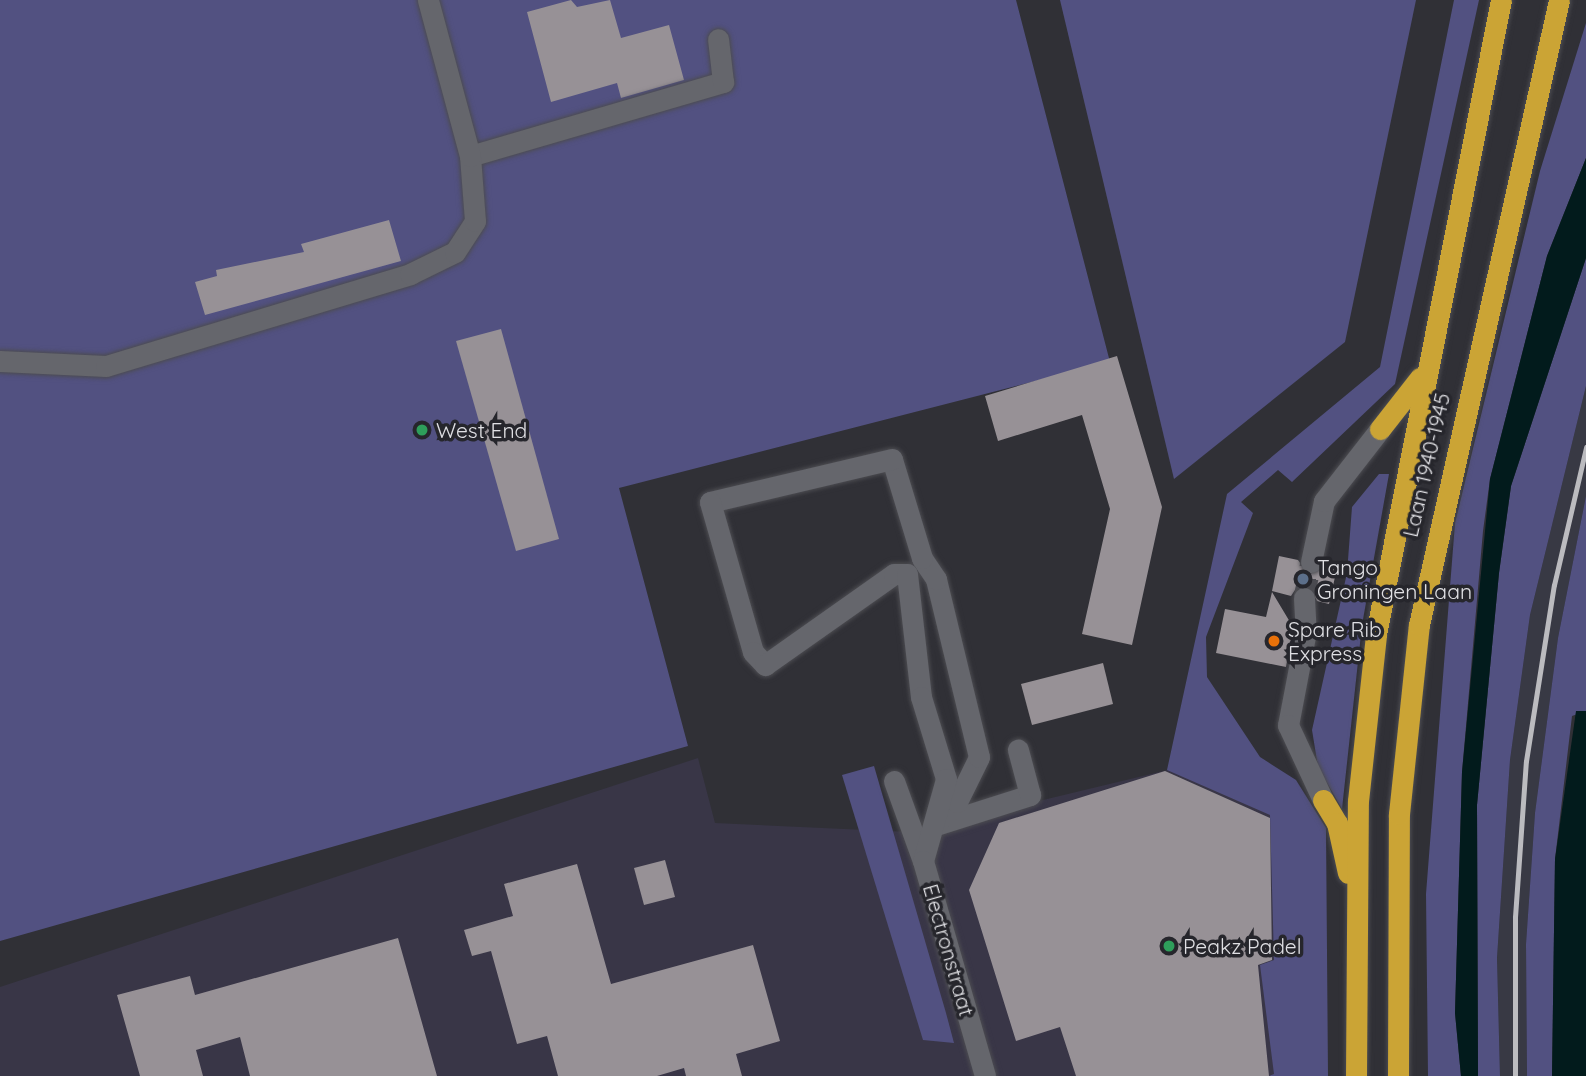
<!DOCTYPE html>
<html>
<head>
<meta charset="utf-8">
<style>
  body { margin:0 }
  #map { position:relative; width:1586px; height:1076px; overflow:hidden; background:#303036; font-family:Quicksand,sans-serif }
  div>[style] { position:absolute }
  .industrial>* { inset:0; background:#393647 }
  .built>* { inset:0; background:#383944 }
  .green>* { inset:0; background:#525181 }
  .water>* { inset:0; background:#021b1c }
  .building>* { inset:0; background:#979196 }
  .minor-tunnel>* { height:21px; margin-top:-10.5px; transform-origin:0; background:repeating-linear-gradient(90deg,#4a4a50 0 21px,transparent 0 31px) }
  .roads { filter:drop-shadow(0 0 2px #4c4c51) drop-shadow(0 0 2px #4c4c51) }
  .minor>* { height:21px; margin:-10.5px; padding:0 10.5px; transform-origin:10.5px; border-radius:10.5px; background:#65666c }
  .highway>* { height:21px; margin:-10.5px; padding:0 10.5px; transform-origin:10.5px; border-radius:10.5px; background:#cba435 }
  .rail>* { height:5px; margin:-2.5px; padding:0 2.5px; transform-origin:2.5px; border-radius:2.5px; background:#bbbbbf }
  .dots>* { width:19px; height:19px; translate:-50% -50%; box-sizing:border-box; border:4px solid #26262c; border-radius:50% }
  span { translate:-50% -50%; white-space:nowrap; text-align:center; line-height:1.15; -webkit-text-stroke:7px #26262c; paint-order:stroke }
  .poi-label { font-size:21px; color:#e0e0e4 }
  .left { translate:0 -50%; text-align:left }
  .street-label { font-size:21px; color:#e0e0e4 }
</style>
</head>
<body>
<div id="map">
  <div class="industrial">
    <div style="clip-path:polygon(698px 758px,715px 823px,910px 832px,1176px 768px,1311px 813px,1302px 1076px,0 1076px,0 987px)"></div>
  </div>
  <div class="built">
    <div style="clip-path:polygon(1586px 386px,1586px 496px,1558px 638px,1535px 813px,1526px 944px,1527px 1076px,1500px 1076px,1497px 958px,1510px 760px,1530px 615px)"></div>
  </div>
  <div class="green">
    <div style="clip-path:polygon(0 0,1016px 0,1110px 362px,619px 488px,688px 746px,0 941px)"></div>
    <div style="clip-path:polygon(1060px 0,1416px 0,1345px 342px,1174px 479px)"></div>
    <div style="clip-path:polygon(1454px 0,1479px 0,1395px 384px,1292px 482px,1278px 470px,1241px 502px,1253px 513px,1206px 637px,1207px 677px,1260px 757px,1296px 780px,1326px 828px,1328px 1076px,1269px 1076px,1274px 1074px,1260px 965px,1274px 960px,1270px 815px,1167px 770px,1227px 494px,1380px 367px)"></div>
    <div style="clip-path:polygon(1586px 23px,1586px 158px,1547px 256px,1490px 479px,1483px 531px,1462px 772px,1455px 1013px,1461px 1076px,1428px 1076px,1426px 894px,1455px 523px,1540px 171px)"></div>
    <div style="clip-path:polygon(1586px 258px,1586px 386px,1530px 615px,1510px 760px,1497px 958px,1500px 1076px,1478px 1076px,1477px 805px,1499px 573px,1511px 486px)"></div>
    <div style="clip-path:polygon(1379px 474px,1389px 474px,1362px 625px,1342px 809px,1318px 767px,1312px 730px,1347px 573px,1352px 507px)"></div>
    <div style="clip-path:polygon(1586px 496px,1586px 711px,1572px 716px,1555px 859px,1552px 1076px,1527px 1076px,1526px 944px,1535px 813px,1558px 638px)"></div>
    <div style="clip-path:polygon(874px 766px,946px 1013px,954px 1043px,923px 1040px,842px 775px)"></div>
  </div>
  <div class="water">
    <div style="clip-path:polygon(1586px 158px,1586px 258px,1511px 486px,1499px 573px,1477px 805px,1478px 1076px,1461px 1076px,1455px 1013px,1462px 772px,1490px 479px,1547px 256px)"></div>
    <div style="clip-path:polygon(1576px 711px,1586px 711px,1586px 1076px,1552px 1076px,1555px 859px)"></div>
  </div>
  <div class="building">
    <div style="clip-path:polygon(571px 0,577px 7px,610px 0,621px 38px,669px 25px,684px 80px,621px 98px,617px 83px,551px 102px,527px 12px)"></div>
    <div style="clip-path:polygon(389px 220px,401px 261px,205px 315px,195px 282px,217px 276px,216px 270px,304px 252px,301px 244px)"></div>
    <div style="clip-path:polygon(501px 329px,559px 539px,516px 551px,456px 341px)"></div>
    <div style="clip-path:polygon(1117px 356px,1162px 507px,1132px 645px,1082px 634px,1110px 509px,1082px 415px,998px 441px,985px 396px)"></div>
    <div style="clip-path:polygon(1279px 556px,1298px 560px,1309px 575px,1324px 565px,1337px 568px,1329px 604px,1317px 601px,1309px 586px,1297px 587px,1291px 596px,1272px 591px)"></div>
    <div style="clip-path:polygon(1272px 592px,1293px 627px,1286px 667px,1216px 653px,1225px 609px,1266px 617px)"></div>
    <div style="clip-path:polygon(1103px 663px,1113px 704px,1032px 725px,1021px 684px)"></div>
    <div style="clip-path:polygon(1165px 771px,1270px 818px,1272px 960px,1258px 965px,1269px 1076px,1076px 1076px,1060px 1027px,1016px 1041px,969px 890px,999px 823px)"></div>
    <div style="clip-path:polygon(665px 860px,675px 897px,644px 905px,634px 868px)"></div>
    <div style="clip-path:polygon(577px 864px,611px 984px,753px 945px,780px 1041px,736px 1054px,742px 1076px,686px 1076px,684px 1068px,657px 1076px,558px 1076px,547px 1036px,517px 1044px,491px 951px,472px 956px,464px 930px,513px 916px,504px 884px)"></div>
    <div style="clip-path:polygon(398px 938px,437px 1076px,250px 1076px,240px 1037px,196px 1050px,203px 1076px,140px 1076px,117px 995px,190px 976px,195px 995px)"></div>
  </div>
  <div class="minor-tunnel">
    <div style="left:1304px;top:598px;width:37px;rotate:-79deg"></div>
  </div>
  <div class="roads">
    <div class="minor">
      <div style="left:470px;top:156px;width:264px;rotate:-16.3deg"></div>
      <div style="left:723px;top:82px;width:43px;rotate:-96.6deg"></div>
      <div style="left:0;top:361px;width:106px;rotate:2.7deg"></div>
      <div style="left:106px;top:366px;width:318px;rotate:-16.8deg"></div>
      <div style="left:410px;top:274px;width:50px;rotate:-26.1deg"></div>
      <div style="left:455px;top:252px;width:37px;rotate:-57deg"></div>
      <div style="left:475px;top:221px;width:65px;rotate:-94.4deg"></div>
      <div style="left:470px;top:156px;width:162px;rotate:-105.1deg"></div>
      <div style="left:1311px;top:562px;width:62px;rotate:-78deg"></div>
      <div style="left:1324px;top:501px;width:91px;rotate:-52.1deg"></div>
      <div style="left:1304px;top:598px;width:33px;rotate:87deg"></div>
      <div style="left:1306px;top:631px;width:96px;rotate:100.8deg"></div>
      <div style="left:1288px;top:725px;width:83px;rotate:65deg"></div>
      <div style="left:894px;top:781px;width:85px;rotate:70.1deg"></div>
      <div style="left:936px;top:825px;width:99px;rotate:-17.7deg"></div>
      <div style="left:1030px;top:795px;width:47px;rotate:-104.9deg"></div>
      <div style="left:934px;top:826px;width:33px;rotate:-46deg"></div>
      <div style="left:957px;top:802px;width:50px;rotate:-63.9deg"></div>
      <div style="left:979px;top:757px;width:183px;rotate:-103.6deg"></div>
      <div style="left:936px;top:579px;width:25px;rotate:-124deg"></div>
      <div style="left:922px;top:558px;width:103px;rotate:-106.9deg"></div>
      <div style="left:892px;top:459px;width:187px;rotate:166.7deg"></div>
      <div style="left:710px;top:502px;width:156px;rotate:74deg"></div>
      <div style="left:753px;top:652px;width:18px;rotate:47deg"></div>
      <div style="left:765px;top:665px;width:158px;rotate:-35.2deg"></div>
      <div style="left:894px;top:574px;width:13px"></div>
      <div style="left:907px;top:574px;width:124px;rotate:83.5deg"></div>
      <div style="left:921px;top:697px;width:86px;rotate:73deg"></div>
      <div style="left:946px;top:779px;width:85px;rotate:105.7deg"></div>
      <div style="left:923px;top:861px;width:224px;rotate:73.9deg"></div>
    </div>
    <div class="highway">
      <div style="left:1380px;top:429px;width:65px;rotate:-51.9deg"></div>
      <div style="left:1323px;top:800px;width:27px;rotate:59deg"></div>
      <div style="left:1337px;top:823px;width:51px;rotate:77.6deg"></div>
      <div style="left:1356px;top:1076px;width:275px;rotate:-89.6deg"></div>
      <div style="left:1358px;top:801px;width:168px;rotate:-83.8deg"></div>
      <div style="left:1376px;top:634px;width:646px;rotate:-78.85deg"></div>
      <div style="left:1398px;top:1076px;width:262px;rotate:-89.8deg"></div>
      <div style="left:1399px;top:814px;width:190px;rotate:-84deg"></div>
      <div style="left:1419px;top:625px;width:640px;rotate:-77.37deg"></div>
    </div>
  </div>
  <div class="rail">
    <div style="left:1515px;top:1076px;width:159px;rotate:-90deg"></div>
    <div style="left:1515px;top:917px;width:156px;rotate:-86deg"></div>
    <div style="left:1526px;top:761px;width:178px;rotate:-81deg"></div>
    <div style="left:1554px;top:585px;width:142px;rotate:-76.9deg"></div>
  </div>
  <div class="dots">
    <div style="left:422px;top:430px;background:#2e9e5b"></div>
    <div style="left:1303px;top:579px;background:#5c6f8a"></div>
    <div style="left:1274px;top:641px;background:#e8710a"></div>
    <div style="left:1169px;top:946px;background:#2e9e5b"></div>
  </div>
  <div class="poi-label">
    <span class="left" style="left:436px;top:430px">West End</span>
    <span class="left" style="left:1317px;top:579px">Tango<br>Groningen Laan</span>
    <span class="left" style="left:1288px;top:641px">Spare Rib<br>Express</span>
    <span class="left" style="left:1183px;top:946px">Peakz Padel</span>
  </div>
  <div class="street-label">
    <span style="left:1426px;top:465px;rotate:-77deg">Laan 1940-1945</span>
    <span style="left:949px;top:950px;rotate:74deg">Electronstraat</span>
  </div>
</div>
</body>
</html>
